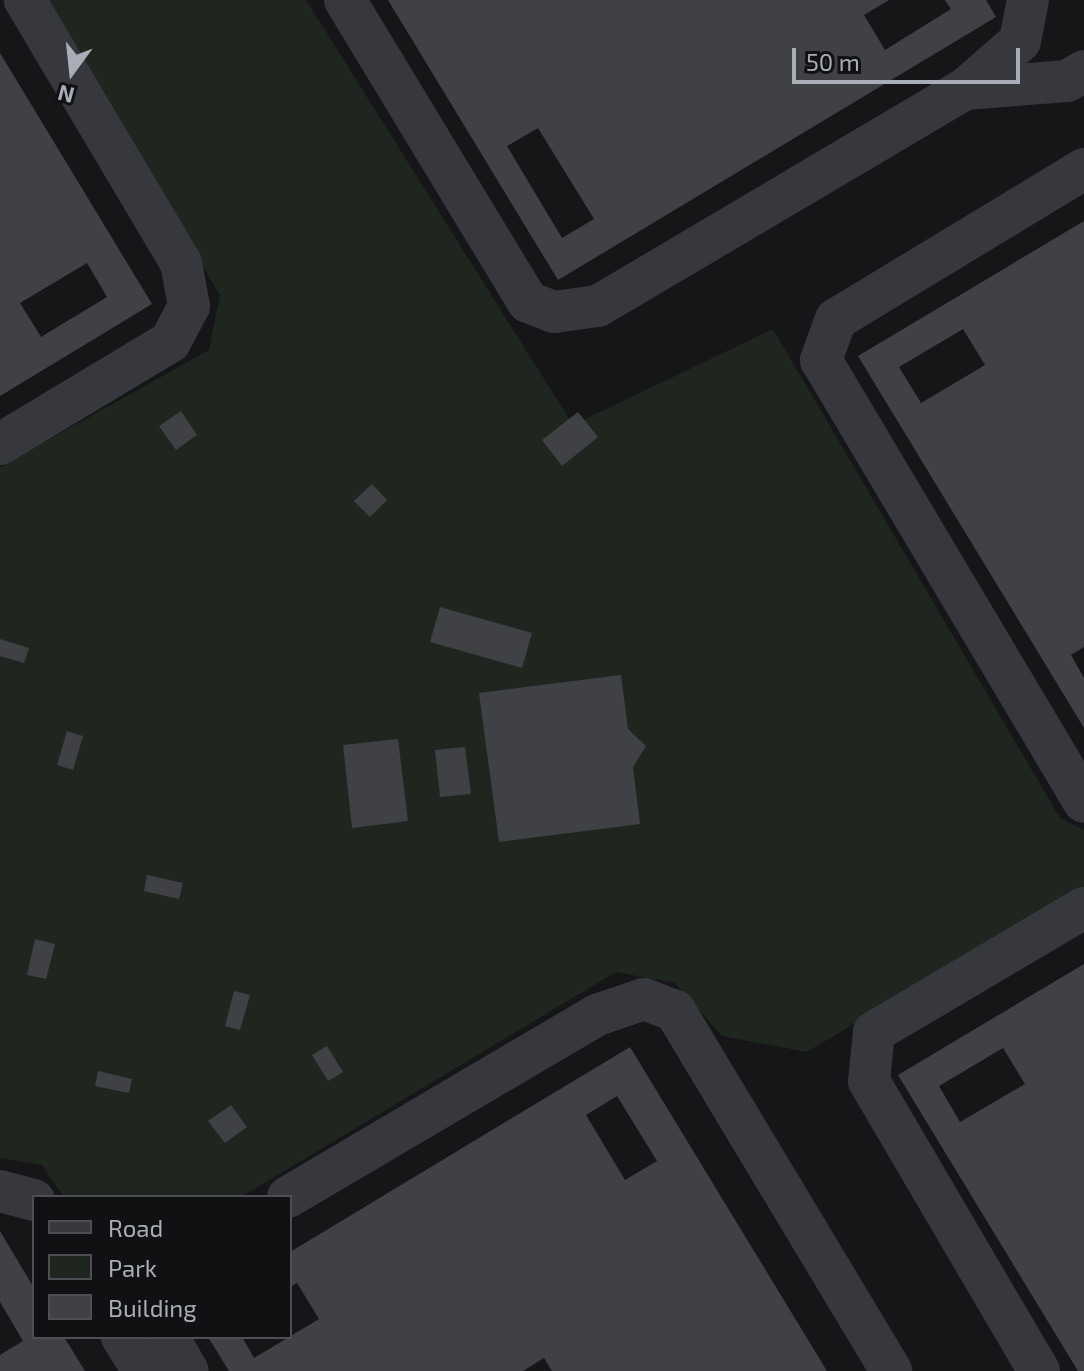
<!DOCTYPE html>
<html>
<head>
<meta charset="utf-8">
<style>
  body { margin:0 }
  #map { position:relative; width:1084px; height:1371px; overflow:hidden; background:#161618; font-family:"Exo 2",sans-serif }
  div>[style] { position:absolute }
  .green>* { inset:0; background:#1e261f }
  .building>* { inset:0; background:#404145 }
  .minor>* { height:42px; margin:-21px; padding:0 21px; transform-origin:21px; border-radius:21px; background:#37383d }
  span { translate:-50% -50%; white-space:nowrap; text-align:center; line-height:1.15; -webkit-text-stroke:6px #111113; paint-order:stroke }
  .legend { position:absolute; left:32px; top:1195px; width:260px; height:144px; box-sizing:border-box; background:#111113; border:2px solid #4d4f55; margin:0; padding:10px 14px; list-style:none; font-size:24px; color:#a8adb8 }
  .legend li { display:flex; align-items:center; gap:16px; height:40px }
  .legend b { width:40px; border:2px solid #4d4f55 }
  .north { position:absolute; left:32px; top:32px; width:80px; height:80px; -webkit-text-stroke:6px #111113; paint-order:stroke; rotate:195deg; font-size:22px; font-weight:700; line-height:32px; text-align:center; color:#a8adb8 }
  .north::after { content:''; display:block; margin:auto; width:28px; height:36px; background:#a8adb8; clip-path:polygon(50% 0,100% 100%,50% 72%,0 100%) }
  .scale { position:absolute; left:792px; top:48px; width:228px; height:36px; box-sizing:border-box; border:4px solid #a8adb8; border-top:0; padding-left:10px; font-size:24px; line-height:28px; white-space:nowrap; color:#a8adb8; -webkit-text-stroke:6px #111113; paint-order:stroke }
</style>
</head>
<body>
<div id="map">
  <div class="green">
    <div style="clip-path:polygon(43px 0,306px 0,573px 425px,773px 329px,1060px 818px,1084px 830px,1084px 886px,807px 1052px,722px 1036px,675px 983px,616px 972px,241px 1197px,64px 1197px,42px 1165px,0 1158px,0 467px,209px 350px,220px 295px)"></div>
  </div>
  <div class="building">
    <div style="clip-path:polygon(evenodd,388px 0,889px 0,864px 15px,885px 50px,951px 9px,945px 0,986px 0,996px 17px,558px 280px,388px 0,538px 128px,594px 219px,562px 238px,507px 146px,538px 128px)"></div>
    <div style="clip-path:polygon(evenodd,0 53px,152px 304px,0 396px,0 53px,87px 263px,107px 297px,41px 337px,20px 303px,87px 263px)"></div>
    <div style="clip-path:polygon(evenodd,1084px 221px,1084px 647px,1071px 655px,1084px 678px,1084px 728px,858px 356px,1084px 221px,963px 329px,985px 365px,921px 403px,899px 367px,963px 329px)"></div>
    <div style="clip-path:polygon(181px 411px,197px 435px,176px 450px,159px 426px)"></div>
    <div style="clip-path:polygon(578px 412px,598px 437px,562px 466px,542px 440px)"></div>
    <div style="clip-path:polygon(372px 484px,387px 500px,370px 517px,354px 501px)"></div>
    <div style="clip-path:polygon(440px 607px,532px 633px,522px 668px,430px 642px)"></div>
    <div style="clip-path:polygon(0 639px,29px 648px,24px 663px,0 656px)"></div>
    <div style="clip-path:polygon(621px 675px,628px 729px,646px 746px,633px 767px,640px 824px,499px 842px,479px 693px)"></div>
    <div style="clip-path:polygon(67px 731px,83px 736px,73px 770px,57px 765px)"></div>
    <div style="clip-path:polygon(398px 739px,408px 821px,352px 828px,343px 745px)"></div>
    <div style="clip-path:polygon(465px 747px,471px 794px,440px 797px,435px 750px)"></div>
    <div style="clip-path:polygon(147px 875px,183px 883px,179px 899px,144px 891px)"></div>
    <div style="clip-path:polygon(35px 939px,55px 944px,46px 979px,27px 975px)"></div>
    <div style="clip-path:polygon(evenodd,1084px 964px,1084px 1371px,1078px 1371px,898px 1075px,1084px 964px,1003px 1048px,1025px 1084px,960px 1122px,939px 1086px,1003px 1048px)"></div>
    <div style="clip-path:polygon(234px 991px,250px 995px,240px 1030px,225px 1026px)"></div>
    <div style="clip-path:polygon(327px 1046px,343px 1072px,328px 1081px,312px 1055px)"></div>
    <div style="clip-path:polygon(evenodd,630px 1047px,827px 1371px,552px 1371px,544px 1358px,523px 1371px,229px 1371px,208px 1337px,242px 1337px,254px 1358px,319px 1319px,297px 1283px,290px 1287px,290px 1252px,630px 1047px,617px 1096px,657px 1161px,625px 1180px,586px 1115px,617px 1096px)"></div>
    <div style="clip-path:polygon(98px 1071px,132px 1079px,129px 1093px,95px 1086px)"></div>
    <div style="clip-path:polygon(231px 1105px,247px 1127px,225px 1143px,208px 1121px)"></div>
    <div style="clip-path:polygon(0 1231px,34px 1288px,34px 1337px,64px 1337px,85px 1371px,0 1371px,0 1355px,23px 1341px,0 1302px)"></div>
  </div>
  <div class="minor">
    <div style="left:345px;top:0;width:353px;rotate:58.8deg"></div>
    <div style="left:528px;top:302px;width:28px;rotate:21deg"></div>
    <div style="left:554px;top:312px;width:44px;rotate:-7.8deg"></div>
    <div style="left:598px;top:306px;width:426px;rotate:-30.6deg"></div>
    <div style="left:965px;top:89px;width:102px;rotate:-4.5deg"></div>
    <div style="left:1067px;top:81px;width:20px;rotate:-30deg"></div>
    <div style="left:965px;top:89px;width:73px;rotate:-41.1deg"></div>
    <div style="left:1020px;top:41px;width:42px;rotate:-79deg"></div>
    <div style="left:1084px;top:169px;width:290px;rotate:148.8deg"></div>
    <div style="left:836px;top:319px;width:44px;rotate:110.1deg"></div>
    <div style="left:821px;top:360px;width:514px;rotate:59.25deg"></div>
    <div style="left:0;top:444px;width:198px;rotate:-31deg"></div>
    <div style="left:170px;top:342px;width:41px;rotate:-62.2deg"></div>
    <div style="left:189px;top:306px;width:44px;rotate:-100.5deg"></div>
    <div style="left:181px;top:263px;width:306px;rotate:-120.7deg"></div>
    <div style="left:0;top:1191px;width:35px;rotate:15deg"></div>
    <div style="left:288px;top:1197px;width:359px;rotate:-30.5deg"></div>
    <div style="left:597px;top:1015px;width:50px;rotate:-18.8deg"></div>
    <div style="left:644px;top:999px;width:33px;rotate:21deg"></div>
    <div style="left:675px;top:1011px;width:420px;rotate:59deg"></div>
    <div style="left:122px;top:1337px;width:40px;rotate:58deg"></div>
    <div style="left:168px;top:1337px;width:39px;rotate:60deg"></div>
    <div style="left:1039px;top:1371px;width:336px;rotate:-120.4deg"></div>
    <div style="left:869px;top:1081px;width:49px;rotate:-84.2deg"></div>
    <div style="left:874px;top:1032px;width:244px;rotate:-30.6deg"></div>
  </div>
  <ul class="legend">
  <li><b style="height:10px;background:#37383d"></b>Road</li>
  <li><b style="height:22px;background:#1e261f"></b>Park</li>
  <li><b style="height:22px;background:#404145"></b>Building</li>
  </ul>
  <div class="north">N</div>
  <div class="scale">50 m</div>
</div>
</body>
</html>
